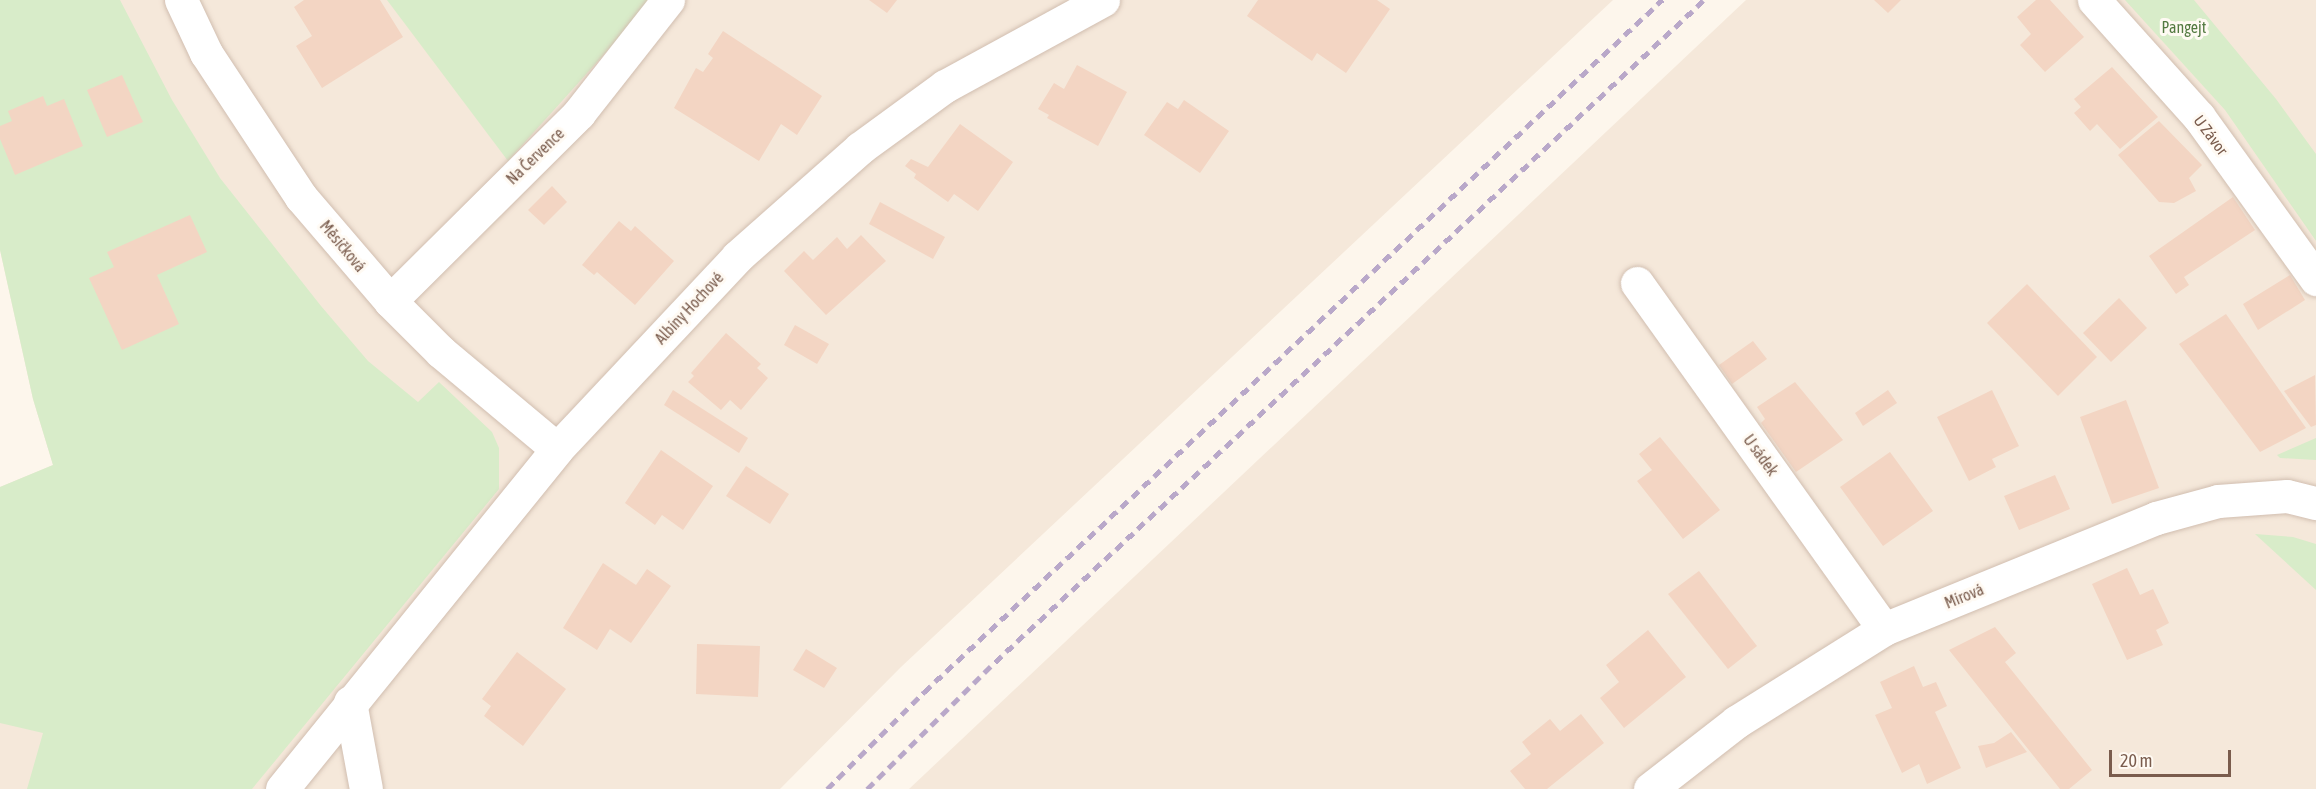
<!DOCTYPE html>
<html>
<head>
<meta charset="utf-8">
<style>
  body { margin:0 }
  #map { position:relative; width:2316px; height:789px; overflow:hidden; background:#fdf6ec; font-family:"Asap Condensed",sans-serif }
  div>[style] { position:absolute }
  .residential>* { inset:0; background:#f5e8da }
  .green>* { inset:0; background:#d8ecc9 }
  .building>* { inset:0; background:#f3d5c3 }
  .roads { filter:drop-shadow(0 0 2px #d1beb0) drop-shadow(0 0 2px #d1beb0) }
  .minor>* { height:33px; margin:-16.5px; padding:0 16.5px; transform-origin:16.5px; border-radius:16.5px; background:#fff }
  .tertiary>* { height:33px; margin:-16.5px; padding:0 16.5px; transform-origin:16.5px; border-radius:16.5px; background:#fff }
  .rail>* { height:4.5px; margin-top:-2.25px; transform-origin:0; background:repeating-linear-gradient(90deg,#b9a8c9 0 9px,transparent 0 15px) }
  span { translate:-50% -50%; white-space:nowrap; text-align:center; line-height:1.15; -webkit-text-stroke:6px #fffaf3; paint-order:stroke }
  .park-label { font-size:16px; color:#537a41 }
  .street-label { font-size:16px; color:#7a5c4d }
  .scale { position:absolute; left:2109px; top:750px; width:122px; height:27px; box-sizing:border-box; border:3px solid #7a5c4d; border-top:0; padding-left:8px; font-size:18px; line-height:21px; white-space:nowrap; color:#7a5c4d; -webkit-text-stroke:4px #fffaf3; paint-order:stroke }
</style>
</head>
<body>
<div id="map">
  <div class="residential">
    <div style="clip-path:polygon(0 0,1613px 0,901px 667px,780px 789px,0 789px,0 487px,53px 465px,33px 399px,0 250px)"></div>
    <div style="clip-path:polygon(1746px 0,2316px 0,2316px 789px,909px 789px)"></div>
  </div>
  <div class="green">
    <div style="clip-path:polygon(0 0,120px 0,172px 100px,220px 178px,321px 306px,368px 361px,418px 402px,439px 382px,492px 432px,499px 448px,499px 489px,252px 789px,27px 789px,43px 733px,0 723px,0 487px,53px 465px,33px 399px,0 250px)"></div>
    <div style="clip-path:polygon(387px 0,653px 0,508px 161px)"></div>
    <div style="clip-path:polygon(2125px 0,2194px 0,2276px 99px,2316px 154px,2316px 241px,2225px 110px)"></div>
    <div style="clip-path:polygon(2316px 438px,2316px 460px,2280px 458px,2277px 455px)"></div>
    <div style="clip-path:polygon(2255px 534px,2293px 537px,2316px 544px,2316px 590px)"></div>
  </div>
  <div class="building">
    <div style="clip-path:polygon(304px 0,380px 0,403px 37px,322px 88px,296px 46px,312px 36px,294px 7px)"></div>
    <div style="clip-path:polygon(869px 0,897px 0,887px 13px)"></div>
    <div style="clip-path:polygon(1258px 0,1377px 0,1390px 9px,1346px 73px,1317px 53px,1312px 61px,1247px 16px)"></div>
    <div style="clip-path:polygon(1874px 0,1901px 0,1888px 13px)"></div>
    <div style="clip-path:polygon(2036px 0,2050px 0,2084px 37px,2045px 72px,2020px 45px,2031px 34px,2017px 17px)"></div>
    <div style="clip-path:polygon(723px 31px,822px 96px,797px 135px,781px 124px,759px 161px,674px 108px,696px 68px,703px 72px,713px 58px,708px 54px)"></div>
    <div style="clip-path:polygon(1077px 65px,1127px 92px,1098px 146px,1047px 118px,1049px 115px,1038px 109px,1054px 83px,1064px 89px)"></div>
    <div style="clip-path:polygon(2112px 67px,2158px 117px,2120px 149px,2097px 124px,2090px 131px,2074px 113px,2081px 107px,2074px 99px)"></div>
    <div style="clip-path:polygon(122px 75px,143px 122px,107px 137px,87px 90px)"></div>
    <div style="clip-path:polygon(43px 96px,47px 106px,64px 99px,83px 146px,15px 175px,0 139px,0 126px,12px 121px,8px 111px)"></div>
    <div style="clip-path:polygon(1184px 100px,1229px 131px,1200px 173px,1144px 135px,1167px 102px,1178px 109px)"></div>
    <div style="clip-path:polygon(2159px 121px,2202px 165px,2189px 178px,2196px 191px,2174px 203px,2159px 202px,2118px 155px)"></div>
    <div style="clip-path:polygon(960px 124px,1013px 162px,978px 211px,954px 194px,948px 202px,914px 178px,916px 174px,905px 166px,911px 159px,928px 167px)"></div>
    <div style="clip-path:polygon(552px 186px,567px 202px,544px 225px,528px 210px)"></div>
    <div style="clip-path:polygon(2233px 197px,2255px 230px,2184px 277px,2189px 285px,2176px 294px,2149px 256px)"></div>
    <div style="clip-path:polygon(880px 202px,945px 237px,933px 259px,869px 224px)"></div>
    <div style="clip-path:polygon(190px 215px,207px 252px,157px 275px,179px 324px,122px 350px,89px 278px,114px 267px,107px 252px)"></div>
    <div style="clip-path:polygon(619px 221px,631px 231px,635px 226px,674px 261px,635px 305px,597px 272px,594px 275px,582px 265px)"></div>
    <div style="clip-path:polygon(861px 235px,886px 261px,826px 315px,784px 271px,804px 251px,813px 260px,837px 237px,847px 249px)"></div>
    <div style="clip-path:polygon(2290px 275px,2305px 300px,2258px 330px,2243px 304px)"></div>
    <div style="clip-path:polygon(2027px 284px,2097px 357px,2058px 396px,1987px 323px)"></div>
    <div style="clip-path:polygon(2119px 298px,2147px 328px,2111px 362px,2083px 333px)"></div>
    <div style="clip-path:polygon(2226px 314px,2306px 428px,2260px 452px,2179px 344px)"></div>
    <div style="clip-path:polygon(795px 325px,829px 344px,817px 364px,784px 345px)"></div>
    <div style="clip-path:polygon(726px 333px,761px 364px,757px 368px,768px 378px,741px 410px,730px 400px,721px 410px,688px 382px,694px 376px,691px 373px)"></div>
    <div style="clip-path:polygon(1753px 341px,1767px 359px,1732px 384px,1719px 365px)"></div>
    <div style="clip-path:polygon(2315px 375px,2316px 425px,2311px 427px,2284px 391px)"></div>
    <div style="clip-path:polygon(1795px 382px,1843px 440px,1796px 472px,1761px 423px,1765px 419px,1757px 407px)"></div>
    <div style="clip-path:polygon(673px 390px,748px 438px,739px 453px,664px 405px)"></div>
    <div style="clip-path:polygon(1888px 390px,1897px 403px,1863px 426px,1855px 413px)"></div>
    <div style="clip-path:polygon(1992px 390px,2019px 446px,1992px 459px,1996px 467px,1969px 481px,1937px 417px)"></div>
    <div style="clip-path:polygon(2126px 400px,2159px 488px,2112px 504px,2080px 417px)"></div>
    <div style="clip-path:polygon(1660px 437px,1720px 510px,1683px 539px,1637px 481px,1652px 470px,1639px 454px)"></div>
    <div style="clip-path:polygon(661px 450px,713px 486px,683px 530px,662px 515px,655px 525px,625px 503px)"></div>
    <div style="clip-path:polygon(1890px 452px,1933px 511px,1883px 546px,1840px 487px)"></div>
    <div style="clip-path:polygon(746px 466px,789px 494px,770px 524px,726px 496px)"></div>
    <div style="clip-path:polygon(2055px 475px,2070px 509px,2019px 530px,2004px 496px)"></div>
    <div style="clip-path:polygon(603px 563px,636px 585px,647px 569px,671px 586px,631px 643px,610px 629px,597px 650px,563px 628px)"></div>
    <div style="clip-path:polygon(2127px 568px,2140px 595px,2153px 589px,2169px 623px,2156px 630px,2163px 645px,2127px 660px,2092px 584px)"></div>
    <div style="clip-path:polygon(1699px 571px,1757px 646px,1728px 669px,1668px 594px)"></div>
    <div style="clip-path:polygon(1995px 627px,2016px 653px,2005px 662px,2092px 770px,2069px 789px,2060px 789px,1949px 650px)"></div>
    <div style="clip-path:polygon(1648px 630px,1686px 677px,1624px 728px,1600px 698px,1619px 682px,1606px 665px)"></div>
    <div style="clip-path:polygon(697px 644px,760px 646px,758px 697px,696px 694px)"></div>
    <div style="clip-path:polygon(806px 649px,837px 668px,824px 688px,793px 670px)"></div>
    <div style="clip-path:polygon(517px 652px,566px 689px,523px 746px,484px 716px,491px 706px,482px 699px)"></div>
    <div style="clip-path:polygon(1914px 666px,1923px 687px,1936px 682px,1947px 706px,1935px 712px,1961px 768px,1927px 784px,1919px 764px,1902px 773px,1875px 715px,1892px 708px,1880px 682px)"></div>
    <div style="clip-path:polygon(1581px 714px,1604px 743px,1547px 789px,1525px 789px,1510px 771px,1531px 754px,1522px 742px,1550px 719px,1560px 731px)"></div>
    <div style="clip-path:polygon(2011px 732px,2027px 752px,1986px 768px,1978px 746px,1994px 743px)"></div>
  </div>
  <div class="roads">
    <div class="minor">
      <div style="left:181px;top:0;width:59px;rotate:64.7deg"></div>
      <div style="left:206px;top:53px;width:173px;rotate:56.6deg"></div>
      <div style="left:301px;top:197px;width:137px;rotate:49.4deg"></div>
      <div style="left:390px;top:301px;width:72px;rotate:45deg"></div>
      <div style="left:441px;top:352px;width:151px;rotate:39.9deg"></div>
      <div style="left:2094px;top:0;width:157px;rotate:48.1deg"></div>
      <div style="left:2199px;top:117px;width:200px;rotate:54.2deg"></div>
      <div style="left:1637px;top:283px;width:425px;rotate:54.5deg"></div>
      <div style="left:390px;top:301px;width:267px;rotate:-44.8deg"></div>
      <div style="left:579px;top:113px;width:144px;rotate:-51.8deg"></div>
      <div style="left:350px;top:702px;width:88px;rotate:79.6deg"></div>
      <div style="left:282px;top:789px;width:437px;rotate:-51deg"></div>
      <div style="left:557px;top:449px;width:263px;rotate:-46.8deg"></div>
      <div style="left:737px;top:257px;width:164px;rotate:-41.5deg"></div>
      <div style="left:860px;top:148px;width:105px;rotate:-36.1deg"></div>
      <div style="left:945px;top:86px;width:180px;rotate:-28.6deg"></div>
    </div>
    <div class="tertiary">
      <div style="left:1650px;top:789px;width:109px;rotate:-37.9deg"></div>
      <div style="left:1736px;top:722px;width:175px;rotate:-32.1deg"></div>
      <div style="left:1884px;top:629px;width:294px;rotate:-22.2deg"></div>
      <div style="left:2156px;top:518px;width:64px;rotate:-15.3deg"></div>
      <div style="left:2218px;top:501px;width:69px;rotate:-4.1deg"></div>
      <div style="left:2287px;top:496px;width:30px;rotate:14deg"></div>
    </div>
  </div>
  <div class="rail">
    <div style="left:827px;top:789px;width:137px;rotate:-45deg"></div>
    <div style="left:924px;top:692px;width:1012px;rotate:-43.16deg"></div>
    <div style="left:867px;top:789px;width:180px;rotate:-44.8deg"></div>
    <div style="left:995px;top:662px;width:970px;rotate:-43.04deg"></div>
  </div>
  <div class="park-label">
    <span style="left:2184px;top:27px">Pangejt</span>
  </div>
  <div class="street-label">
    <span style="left:2211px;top:135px;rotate:53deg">U Závor</span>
    <span style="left:535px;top:156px;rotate:-44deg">Na Července</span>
    <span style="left:343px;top:246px;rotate:50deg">Měsíčková</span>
    <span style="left:689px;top:308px;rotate:-47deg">Albíny Hochové</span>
    <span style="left:1761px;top:455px;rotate:54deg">U sádek</span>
    <span style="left:1964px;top:596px;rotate:-22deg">Mírová</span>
  </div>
  <div class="scale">20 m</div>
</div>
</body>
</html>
